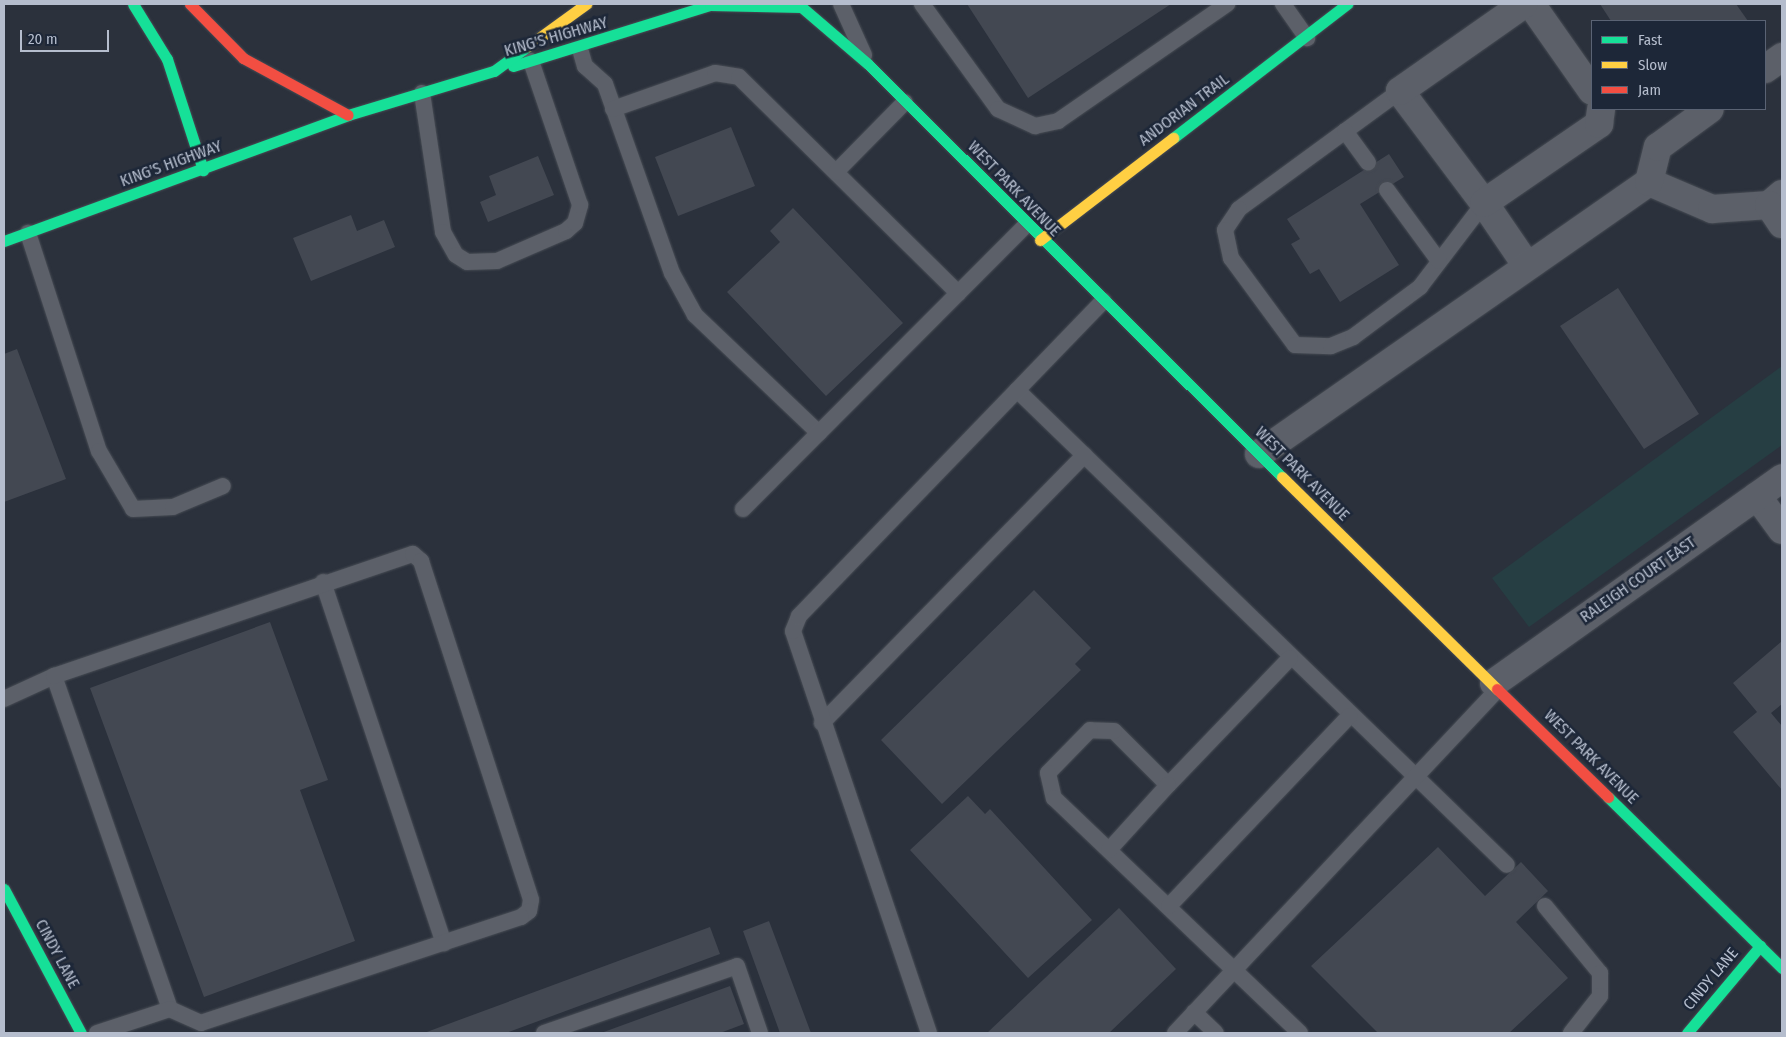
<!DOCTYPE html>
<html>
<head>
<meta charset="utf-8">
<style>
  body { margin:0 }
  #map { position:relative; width:1786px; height:1037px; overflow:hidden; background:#2b313c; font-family:"Fira Sans Condensed",sans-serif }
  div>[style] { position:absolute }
  .green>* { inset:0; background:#263e43 }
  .building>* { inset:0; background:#434852 }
  .roads { filter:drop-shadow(0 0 1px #474c54) drop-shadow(0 0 1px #474c54) }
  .lane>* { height:16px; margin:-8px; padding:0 8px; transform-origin:8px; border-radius:8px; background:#5c6069 }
  .street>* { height:28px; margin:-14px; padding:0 14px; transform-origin:14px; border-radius:14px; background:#5c6069 }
  .fast>* { height:11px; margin:-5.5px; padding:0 5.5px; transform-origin:5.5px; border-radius:5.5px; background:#16e098 }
  .slow>* { height:11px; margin:-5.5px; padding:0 5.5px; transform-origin:5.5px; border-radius:5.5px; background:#ffcf43 }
  .jam>* { height:11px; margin:-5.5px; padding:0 5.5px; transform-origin:5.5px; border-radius:5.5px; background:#f24e42 }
  span { translate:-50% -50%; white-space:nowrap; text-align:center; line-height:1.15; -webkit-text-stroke:5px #1d2738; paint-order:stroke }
  .street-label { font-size:16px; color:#b5bdcd }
  .frame { position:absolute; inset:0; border:5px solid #b5bdcd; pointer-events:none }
  .legend { position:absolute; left:1591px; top:20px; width:175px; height:90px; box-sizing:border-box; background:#1d2738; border:1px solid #5a6374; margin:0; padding:6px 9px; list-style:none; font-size:15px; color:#b5bdcd }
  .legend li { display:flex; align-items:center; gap:10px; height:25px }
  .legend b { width:25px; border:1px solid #5a6374 }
  .scale { position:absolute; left:20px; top:30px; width:89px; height:22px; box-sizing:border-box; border:2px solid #b5bdcd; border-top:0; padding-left:6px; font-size:15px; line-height:18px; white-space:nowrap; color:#b5bdcd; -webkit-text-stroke:4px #1d2738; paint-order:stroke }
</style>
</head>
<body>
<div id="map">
  <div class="green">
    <div style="clip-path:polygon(1782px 366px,1782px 445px,1529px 627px,1492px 578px)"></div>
  </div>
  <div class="building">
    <div style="clip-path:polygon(967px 4px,1171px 4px,1028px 98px)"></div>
    <div style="clip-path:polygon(1600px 4px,1736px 4px,1748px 21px,1611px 21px)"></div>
    <div style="clip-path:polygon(731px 127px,755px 186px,678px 216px,655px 157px)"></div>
    <div style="clip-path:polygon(1389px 154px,1404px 177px,1360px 204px,1399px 265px,1340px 302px,1319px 269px,1310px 274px,1291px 244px,1300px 239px,1287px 219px)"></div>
    <div style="clip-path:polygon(538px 156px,554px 195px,488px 222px,480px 202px,496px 195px,489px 176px)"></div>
    <div style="clip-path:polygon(793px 208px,903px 323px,826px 396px,727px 292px,780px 242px,770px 231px)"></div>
    <div style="clip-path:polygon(351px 215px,357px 231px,384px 220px,395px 247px,311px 281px,293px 238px)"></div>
    <div style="clip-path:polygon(1618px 288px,1699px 414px,1644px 449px,1560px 326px)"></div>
    <div style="clip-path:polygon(17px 349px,66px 479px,4px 502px,4px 354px)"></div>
    <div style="clip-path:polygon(1034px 590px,1091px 648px,1075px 664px,1081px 670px,942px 804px,881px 740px)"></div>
    <div style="clip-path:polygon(270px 622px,328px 780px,300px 790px,355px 941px,204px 997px,90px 688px)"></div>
    <div style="clip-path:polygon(1782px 641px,1782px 704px,1771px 713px,1782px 726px,1782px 790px,1733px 732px,1757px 712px,1733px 683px)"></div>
    <div style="clip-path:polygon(968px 796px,985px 814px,990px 809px,1092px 920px,1028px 978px,910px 850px)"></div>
    <div style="clip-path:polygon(1438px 847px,1485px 896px,1521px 862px,1548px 891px,1516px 922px,1568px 978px,1509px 1033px,1378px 1033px,1311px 966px)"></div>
    <div style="clip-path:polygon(1119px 908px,1176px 969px,1109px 1033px,987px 1033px)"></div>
    <div style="clip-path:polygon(769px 921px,811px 1033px,780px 1033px,743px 931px)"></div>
    <div style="clip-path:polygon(710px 927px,720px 954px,506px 1033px,424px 1033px)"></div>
    <div style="clip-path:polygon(730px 986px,744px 1024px,720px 1033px,601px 1033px)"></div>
  </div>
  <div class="roads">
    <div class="lane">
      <div style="left:841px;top:4px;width:56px;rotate:65.7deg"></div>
      <div style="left:922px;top:4px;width:130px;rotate:54.1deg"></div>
      <div style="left:998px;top:109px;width:41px;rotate:24.7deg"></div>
      <div style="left:1035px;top:126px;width:24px;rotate:-12deg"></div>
      <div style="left:1058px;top:121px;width:206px;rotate:-34.7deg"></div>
      <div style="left:1283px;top:4px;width:42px;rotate:54.8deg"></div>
      <div style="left:580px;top:49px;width:18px;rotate:74deg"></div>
      <div style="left:585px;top:66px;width:27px;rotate:42deg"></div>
      <div style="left:605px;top:84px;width:201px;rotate:70.5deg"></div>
      <div style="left:672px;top:273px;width:48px;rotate:61.3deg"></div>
      <div style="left:695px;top:315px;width:171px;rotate:43.6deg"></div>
      <div style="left:1400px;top:91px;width:200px;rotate:143.8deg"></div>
      <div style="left:1239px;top:209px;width:25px;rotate:124deg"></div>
      <div style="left:1225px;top:230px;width:29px;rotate:78deg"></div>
      <div style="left:1231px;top:258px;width:108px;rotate:53.7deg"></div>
      <div style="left:1295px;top:345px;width:36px;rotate:2deg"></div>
      <div style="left:1331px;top:346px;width:24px;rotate:-22deg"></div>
      <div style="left:1353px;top:337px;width:84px;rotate:-36.7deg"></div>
      <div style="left:1420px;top:287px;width:106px;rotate:-52.7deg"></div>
      <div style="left:422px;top:93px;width:141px;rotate:81.4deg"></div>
      <div style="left:443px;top:232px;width:26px;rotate:61deg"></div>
      <div style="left:456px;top:255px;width:13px;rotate:32deg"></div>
      <div style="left:467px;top:262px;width:30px;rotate:-2deg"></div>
      <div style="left:497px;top:261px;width:75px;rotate:-23.5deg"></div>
      <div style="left:566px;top:231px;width:12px;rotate:-42deg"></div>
      <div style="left:575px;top:223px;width:19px;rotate:-74deg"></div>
      <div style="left:580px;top:205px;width:152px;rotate:-108.8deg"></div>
      <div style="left:613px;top:109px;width:108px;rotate:-19.4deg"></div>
      <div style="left:715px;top:73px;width:24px;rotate:9deg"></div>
      <div style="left:739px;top:77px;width:308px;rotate:44.6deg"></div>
      <div style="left:1345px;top:131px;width:39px;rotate:54deg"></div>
      <div style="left:836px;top:172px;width:98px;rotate:-45.4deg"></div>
      <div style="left:1387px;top:190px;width:88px;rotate:53.8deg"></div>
      <div style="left:28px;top:233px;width:229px;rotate:72deg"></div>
      <div style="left:99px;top:451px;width:67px;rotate:59.6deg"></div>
      <div style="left:133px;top:509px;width:40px;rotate:-2.9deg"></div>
      <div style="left:173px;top:507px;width:54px;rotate:-22.8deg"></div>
      <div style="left:1017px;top:390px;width:682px;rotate:44.11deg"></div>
      <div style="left:743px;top:509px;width:401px;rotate:-45.1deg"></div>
      <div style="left:323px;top:582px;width:381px;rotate:71.5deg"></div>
      <div style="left:1290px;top:658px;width:176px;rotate:133.8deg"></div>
      <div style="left:1168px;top:785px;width:76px;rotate:-135deg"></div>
      <div style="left:1114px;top:731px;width:24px;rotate:-178deg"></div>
      <div style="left:1090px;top:730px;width:60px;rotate:134.3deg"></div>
      <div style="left:1048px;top:773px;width:26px;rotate:77deg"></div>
      <div style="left:1054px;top:798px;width:340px;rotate:43.7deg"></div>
      <div style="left:54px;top:676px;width:353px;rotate:70.8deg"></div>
      <div style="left:4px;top:699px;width:55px;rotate:-24.7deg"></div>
      <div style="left:54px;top:676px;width:379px;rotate:-18.8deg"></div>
      <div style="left:413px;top:554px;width:11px;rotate:41deg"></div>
      <div style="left:421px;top:561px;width:356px;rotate:72deg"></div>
      <div style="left:531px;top:900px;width:11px;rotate:100deg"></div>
      <div style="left:529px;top:911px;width:10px;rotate:143deg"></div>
      <div style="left:521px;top:917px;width:337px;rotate:161.7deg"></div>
      <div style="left:201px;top:1023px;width:34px;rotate:-156deg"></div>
      <div style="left:170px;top:1009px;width:77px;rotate:161.8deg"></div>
      <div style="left:822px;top:723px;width:375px;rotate:-45.6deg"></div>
      <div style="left:1109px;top:850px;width:88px;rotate:-47.8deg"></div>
      <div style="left:1169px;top:906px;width:262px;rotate:-46.5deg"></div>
      <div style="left:1545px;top:906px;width:87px;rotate:50.6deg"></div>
      <div style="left:1600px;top:973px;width:23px;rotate:90deg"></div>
      <div style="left:1600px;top:996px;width:47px;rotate:128.1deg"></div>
      <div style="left:1194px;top:1012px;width:30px;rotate:44deg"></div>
      <div style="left:544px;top:1033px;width:204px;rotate:-19.1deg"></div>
      <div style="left:737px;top:966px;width:71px;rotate:71.1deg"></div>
      <div style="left:929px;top:1033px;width:424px;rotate:-108.7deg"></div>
      <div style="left:793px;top:631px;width:16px;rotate:-68deg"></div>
      <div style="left:799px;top:616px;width:438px;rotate:-46deg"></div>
      <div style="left:1175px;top:1033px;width:473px;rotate:-46.8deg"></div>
    </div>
    <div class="street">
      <div style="left:1531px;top:4px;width:106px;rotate:55deg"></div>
      <div style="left:1765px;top:69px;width:21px;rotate:-35deg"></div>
      <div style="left:1649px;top:182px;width:69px;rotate:23.2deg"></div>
      <div style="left:1712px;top:209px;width:57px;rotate:-4deg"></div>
      <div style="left:1782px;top:194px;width:17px;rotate:140deg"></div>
      <div style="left:1769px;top:205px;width:23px;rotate:56deg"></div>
      <div style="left:1484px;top:203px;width:140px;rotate:-126.9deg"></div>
      <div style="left:1400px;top:91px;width:151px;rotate:-35.1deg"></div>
      <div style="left:1527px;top:266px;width:76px;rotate:-124.3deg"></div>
      <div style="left:1484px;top:203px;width:140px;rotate:-34.5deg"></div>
      <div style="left:1599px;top:124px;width:15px;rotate:-82deg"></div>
      <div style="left:1259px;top:454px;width:475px;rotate:-34.9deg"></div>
      <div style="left:1649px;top:182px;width:36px;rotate:-76deg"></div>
      <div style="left:1658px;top:147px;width:64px;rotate:-36.2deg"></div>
      <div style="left:1757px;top:496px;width:42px;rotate:53.7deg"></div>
      <div style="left:1494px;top:683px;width:354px;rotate:-35.4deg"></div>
    </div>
    <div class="fast">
      <div style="left:133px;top:4px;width:65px;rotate:58.3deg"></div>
      <div style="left:167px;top:59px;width:117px;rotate:72deg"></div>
      <div style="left:798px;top:4px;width:92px;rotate:40.6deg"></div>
      <div style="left:868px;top:64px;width:585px;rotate:44.93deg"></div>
      <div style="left:513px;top:66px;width:206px;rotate:-17.2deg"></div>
      <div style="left:710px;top:5px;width:91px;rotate:1.3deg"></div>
      <div style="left:1173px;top:138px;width:220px;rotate:-37.6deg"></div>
      <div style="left:4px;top:241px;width:366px;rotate:-20.1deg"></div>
      <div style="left:348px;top:115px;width:152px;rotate:-16.8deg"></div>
      <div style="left:494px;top:71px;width:42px;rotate:-36.3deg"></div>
      <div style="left:1608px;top:797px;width:244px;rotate:44.5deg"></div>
      <div style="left:4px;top:889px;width:163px;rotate:61.9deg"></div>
      <div style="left:1687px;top:1033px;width:114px;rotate:-50deg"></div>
    </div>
    <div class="slow">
      <div style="left:528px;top:46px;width:72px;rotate:-35.9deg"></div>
      <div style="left:1040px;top:240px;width:168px;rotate:-37.5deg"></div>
      <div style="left:1282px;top:477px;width:302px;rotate:44.6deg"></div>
    </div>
    <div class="jam">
      <div style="left:190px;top:4px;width:76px;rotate:45.5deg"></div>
      <div style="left:243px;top:58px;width:119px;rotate:28.5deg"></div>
      <div style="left:1497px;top:689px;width:155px;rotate:44.2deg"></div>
    </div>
  </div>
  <div class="street-label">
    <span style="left:556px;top:37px;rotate:-16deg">KING'S HIGHWAY</span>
    <span style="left:1184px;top:110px;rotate:-37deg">ANDORIAN TRAIL</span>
    <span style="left:171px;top:164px;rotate:-20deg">KING'S HIGHWAY</span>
    <span style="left:1014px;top:189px;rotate:46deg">WEST PARK AVENUE</span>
    <span style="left:1302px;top:474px;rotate:45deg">WEST PARK AVENUE</span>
    <span style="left:1638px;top:580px;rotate:-35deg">RALEIGH COURT EAST</span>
    <span style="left:1591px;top:757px;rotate:45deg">WEST PARK AVENUE</span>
    <span style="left:57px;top:954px;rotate:62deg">CINDY LANE</span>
    <span style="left:1711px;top:979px;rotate:-50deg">CINDY LANE</span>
  </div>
  <div class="frame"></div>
  <ul class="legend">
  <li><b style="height:6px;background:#16e098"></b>Fast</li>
  <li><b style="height:6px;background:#ffcf43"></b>Slow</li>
  <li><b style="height:6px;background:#f24e42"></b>Jam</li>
  </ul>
  <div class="scale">20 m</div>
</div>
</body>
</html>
